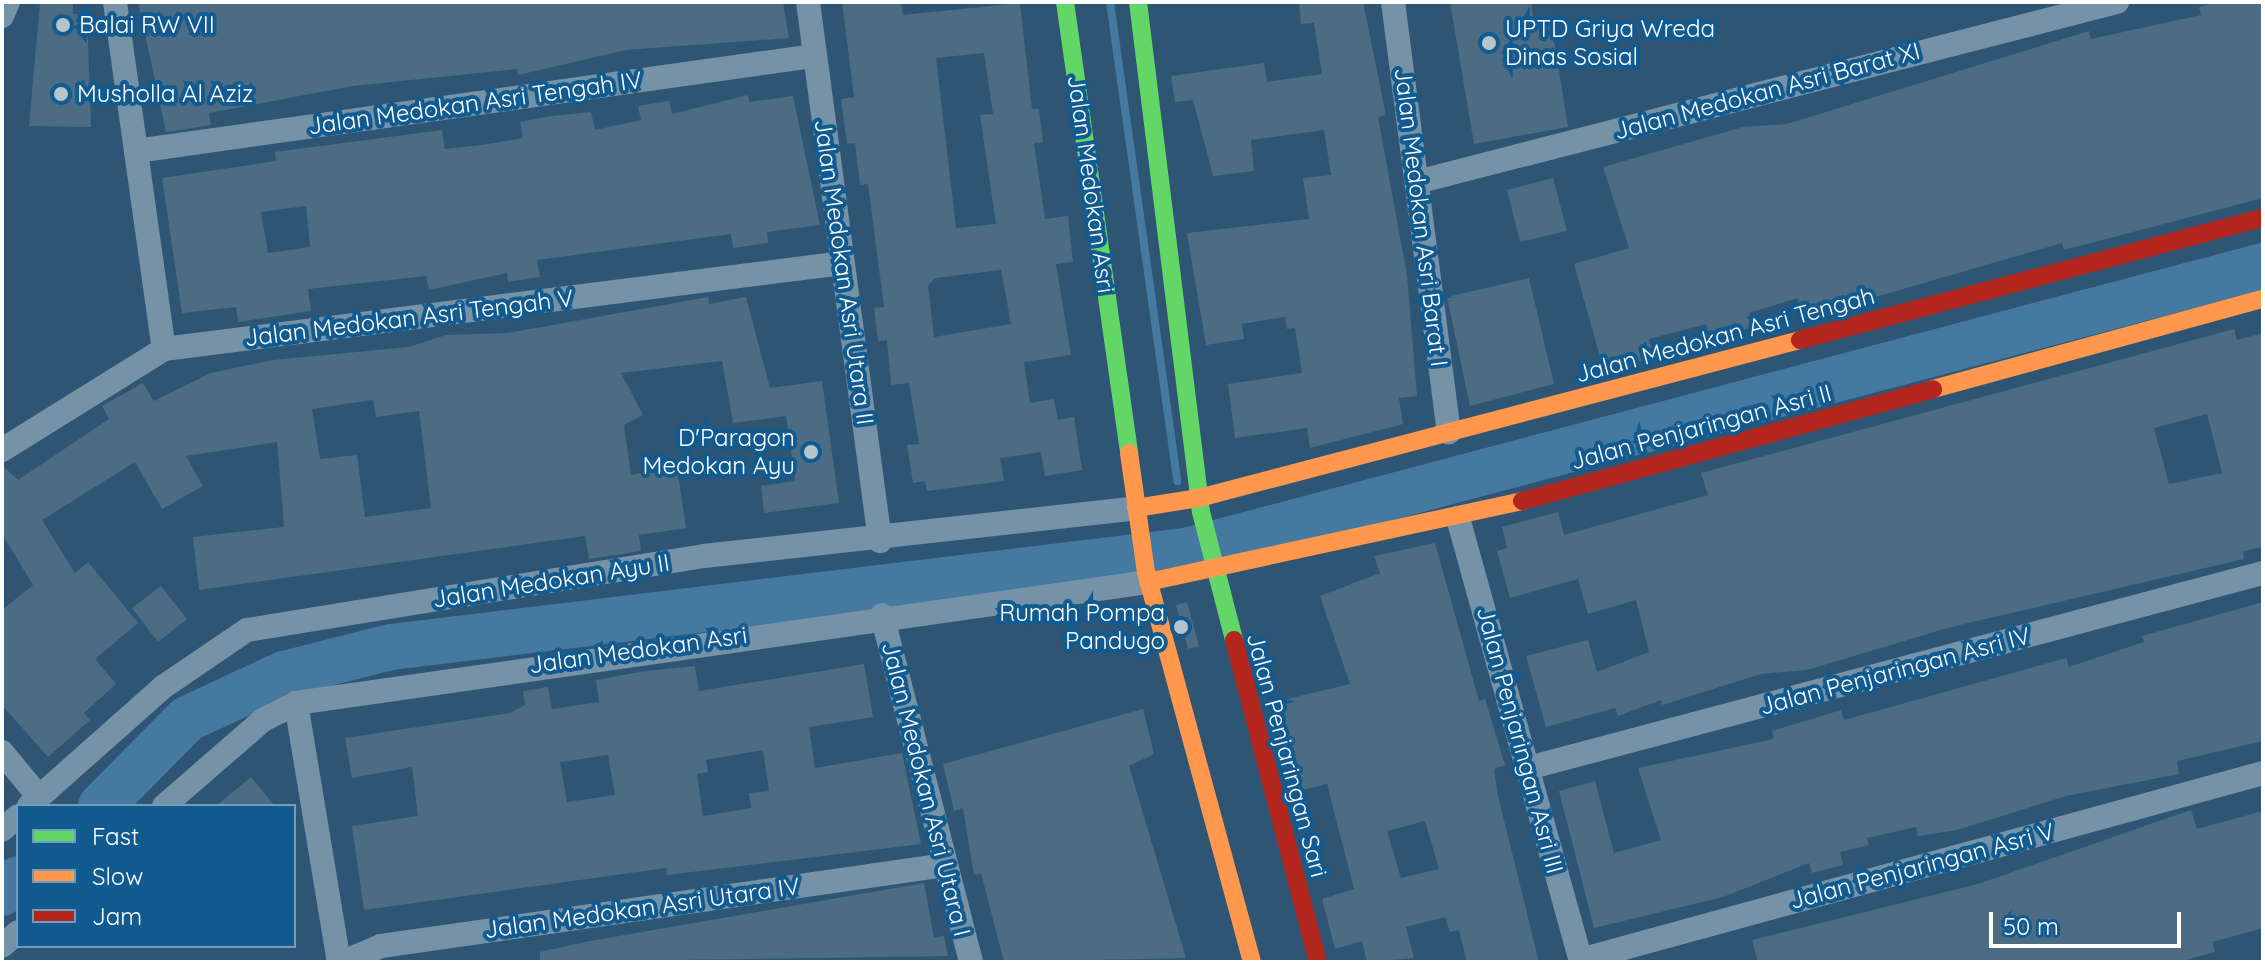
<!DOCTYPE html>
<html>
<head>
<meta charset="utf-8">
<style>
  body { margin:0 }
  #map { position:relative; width:2265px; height:964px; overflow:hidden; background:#2e5674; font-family:Quicksand,sans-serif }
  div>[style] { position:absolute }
  .stream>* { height:8px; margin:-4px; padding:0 4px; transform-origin:4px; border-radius:4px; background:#4679a0 }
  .river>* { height:46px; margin:-23px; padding:0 23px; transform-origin:23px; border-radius:23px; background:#4679a0 }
  .building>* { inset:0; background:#4b6c83 }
  .street>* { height:24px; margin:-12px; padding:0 12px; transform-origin:12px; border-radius:12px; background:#7592a7 }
  .fast>* { height:18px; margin:-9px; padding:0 9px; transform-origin:9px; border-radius:9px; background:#63d668 }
  .slow>* { height:18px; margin:-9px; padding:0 9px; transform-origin:9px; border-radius:9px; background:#ff974d }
  .jam>* { height:18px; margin:-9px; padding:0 9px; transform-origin:9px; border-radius:9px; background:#b3261e }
  .dots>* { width:22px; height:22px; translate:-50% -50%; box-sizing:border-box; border:4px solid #115b91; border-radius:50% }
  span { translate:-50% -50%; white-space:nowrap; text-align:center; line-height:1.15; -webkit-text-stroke:8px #115b91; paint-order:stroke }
  .poi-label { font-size:24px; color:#fff }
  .left { translate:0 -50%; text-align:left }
  .right { translate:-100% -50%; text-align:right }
  .street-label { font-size:24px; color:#fff }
  .frame { position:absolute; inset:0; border:4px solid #fff; pointer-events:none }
  .legend { position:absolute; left:16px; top:804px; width:280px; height:144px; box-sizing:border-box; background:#115b91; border:2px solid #709dbd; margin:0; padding:10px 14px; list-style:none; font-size:24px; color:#fff }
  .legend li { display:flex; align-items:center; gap:16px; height:40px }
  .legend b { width:40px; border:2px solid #709dbd }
  .scale { position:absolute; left:1989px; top:912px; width:192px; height:36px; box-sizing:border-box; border:4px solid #fff; border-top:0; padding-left:10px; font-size:24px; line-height:28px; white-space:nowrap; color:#fff; -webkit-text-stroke:6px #115b91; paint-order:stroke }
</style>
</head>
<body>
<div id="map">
  <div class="stream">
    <div style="left:1110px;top:2px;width:484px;rotate:82deg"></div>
  </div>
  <div class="river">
    <div style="left:101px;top:806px;width:122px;rotate:-45.3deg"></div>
    <div style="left:187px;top:719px;width:107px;rotate:-24.9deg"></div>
    <div style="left:284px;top:674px;width:110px;rotate:-14.2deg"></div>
    <div style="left:391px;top:647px;width:801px;rotate:-6.89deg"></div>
    <div style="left:1186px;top:551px;width:1114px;rotate:-14.82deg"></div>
    <div style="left:2px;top:893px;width:21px;rotate:-41deg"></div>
  </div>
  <div class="building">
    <div style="clip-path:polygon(40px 2px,73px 2px,73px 14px,87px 14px,91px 127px,29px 126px)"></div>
    <div style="clip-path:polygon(138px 2px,783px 2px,789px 38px,626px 50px,518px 75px,517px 69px,353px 86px,209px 113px,211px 125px,166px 132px)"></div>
    <div style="clip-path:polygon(evenodd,842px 2px,901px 2px,903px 15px,1020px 3px,1032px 109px,1039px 109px,1043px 142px,1034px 143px,1045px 219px,1068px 216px,1073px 262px,1056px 264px,1071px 355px,1024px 362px,1030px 403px,1054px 399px,1058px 420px,1074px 417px,1082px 470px,1045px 476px,1041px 452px,1000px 458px,1004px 481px,927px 491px,925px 481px,913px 483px,907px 445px,919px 444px,909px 383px,891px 385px,887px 340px,878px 341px,874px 308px,884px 307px,868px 184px,860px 185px,855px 143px,847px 144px,841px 99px,854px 97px,842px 2px,984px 53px,993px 114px,980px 115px,996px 224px,956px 228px,936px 58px,984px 53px,842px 2px,1001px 270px,1011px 324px,934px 337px,928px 286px,935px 278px,1001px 270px)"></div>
    <div style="clip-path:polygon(1299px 2px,1363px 2px,1386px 115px,1378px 117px,1407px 275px,1417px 396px,1399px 398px,1403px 424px,1310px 448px,1307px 428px,1235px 438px,1228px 384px,1302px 373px,1295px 328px,1287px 329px,1285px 317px,1242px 324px,1244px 339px,1206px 345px,1187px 233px,1309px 219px,1303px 178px,1331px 175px,1324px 130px,1251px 140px,1254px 171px,1213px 176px,1193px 100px,1175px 102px,1171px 76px,1264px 63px,1267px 82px,1322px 74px,1314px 23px,1301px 24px)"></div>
    <div style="clip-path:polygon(1450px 2px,1531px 2px,1534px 23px,1551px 20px,1568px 127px,1474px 144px)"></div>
    <div style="clip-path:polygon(2218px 2px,2263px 2px,2263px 198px,2064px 250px,2062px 243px,1803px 318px,1797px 298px,1749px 313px,1753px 327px,1711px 339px,1706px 324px,1649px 339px,1654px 358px,1604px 371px,1574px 264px,1629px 248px,1603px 167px,1743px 127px,1787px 124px,2089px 31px,2091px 39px,2201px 15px,2199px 7px)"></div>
    <div style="clip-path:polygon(evenodd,748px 95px,749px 102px,793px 96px,820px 225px,767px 232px,768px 243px,733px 248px,731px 234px,537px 260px,540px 277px,508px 282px,507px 273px,429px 290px,426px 276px,308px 289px,311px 311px,238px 322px,236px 307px,182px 313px,162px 178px,276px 161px,275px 152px,442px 130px,445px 149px,481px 145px,523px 138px,520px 122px,552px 116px,591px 112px,595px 130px,641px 120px,638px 106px,669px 101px,672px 114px,748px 95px,306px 206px,310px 247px,268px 253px,261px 212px,306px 206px)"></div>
    <div style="clip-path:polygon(1553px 178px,1567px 231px,1520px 242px,1507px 190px)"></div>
    <div style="clip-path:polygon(1529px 278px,1554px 384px,1470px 406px,1447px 297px)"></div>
    <div style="clip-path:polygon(evenodd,708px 297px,709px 304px,746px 297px,770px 388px,822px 381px,839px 503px,764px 513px,761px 486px,795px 481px,786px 416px,733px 423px,722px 361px,621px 373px,643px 415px,624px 425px,631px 475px,677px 467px,686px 528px,639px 535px,641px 551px,589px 559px,585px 536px,199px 590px,193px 537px,284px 527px,277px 442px,186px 456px,203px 486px,162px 509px,135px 462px,42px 520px,75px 573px,88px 562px,138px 623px,95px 659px,116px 684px,84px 713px,90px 720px,48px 757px,2px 705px,2px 610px,33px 585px,2px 534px,2px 465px,18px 480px,109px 419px,102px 406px,143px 383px,154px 401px,211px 373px,273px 360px,409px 347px,446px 335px,508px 333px,708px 297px,373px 400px,376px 417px,419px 411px,431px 508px,365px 517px,357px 455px,320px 459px,312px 409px,373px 400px)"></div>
    <div style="clip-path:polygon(evenodd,2234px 329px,2237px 340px,2263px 333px,2263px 547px,2243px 551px,2244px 559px,1951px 627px,1807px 670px,1761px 674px,1662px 705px,1661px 700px,1618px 716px,1615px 708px,1546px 727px,1526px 656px,1588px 640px,1597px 672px,1649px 652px,1636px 600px,1588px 614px,1578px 579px,1510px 598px,1497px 551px,1507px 548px,1502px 527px,1558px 512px,1564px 535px,1708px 495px,1701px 473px,2234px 329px,2207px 414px,2222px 473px,2169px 484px,2154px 428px,2207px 414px)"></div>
    <div style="clip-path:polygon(evenodd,1435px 543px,1479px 701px,1485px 699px,1505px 765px,1494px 769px,1498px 796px,1539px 962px,1467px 962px,1459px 930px,1450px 932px,1445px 917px,1406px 927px,1414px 958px,1367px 962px,1362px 941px,1335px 949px,1322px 899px,1354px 889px,1327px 784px,1294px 792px,1271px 703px,1350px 684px,1320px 596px,1380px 573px,1374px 556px,1435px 543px,1425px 821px,1439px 869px,1401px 878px,1387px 831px,1425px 821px)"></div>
    <div style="clip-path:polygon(161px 586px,187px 619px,158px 642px,132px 608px)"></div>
    <div style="clip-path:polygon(1187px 602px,1199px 646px,1188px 649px,1176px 605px)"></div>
    <div style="clip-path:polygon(2263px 602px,2263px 741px,2177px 761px,2179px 774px,2066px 796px,1957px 830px,1918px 836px,1916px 827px,1867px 838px,1869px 845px,1840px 852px,1843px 865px,1812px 873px,1809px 863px,1723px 897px,1594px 928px,1559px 791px,1595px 781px,1614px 853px,1661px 840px,1638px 768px,1774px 739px,1772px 731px,1841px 710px,1844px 720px,2066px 658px,2069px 667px,2144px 642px,2142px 636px)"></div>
    <div style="clip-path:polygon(evenodd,864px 664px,873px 717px,809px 727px,815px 768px,902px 753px,921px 844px,667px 875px,666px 868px,364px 910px,352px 826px,418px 816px,412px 767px,352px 778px,345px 738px,510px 713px,525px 705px,523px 691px,548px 687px,552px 709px,599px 702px,596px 680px,646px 671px,695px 666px,699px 691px,864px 664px,763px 750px,769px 791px,749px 793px,751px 808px,703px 816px,697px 774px,708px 772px,706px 760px,763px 750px,864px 664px,608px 755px,615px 795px,567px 802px,560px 762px,608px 755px)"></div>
    <div style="clip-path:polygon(1143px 709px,1154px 754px,1129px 766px,1186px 958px,1004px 962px,981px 873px,974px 875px,963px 808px,954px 811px,943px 764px)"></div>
    <div style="clip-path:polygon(251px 777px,275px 806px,216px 806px)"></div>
    <div style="clip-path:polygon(2191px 810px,2197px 829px,2263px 811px,2263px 928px,2212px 942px,2215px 952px,2178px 962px,1758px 962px,1752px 940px,1978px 884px)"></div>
    <div style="clip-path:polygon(924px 883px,934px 938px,944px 936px,948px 956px,540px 962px,540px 952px,585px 942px)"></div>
  </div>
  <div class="street">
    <div style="left:115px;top:2px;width:350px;rotate:82deg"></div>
    <div style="left:808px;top:2px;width:544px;rotate:82.39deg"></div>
    <div style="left:1393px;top:2px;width:434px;rotate:82.6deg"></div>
    <div style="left:2px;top:16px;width:15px;rotate:-67deg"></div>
    <div style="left:136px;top:151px;width:685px;rotate:-7.98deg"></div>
    <div style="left:1417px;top:182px;width:723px;rotate:-14.42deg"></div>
    <div style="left:2px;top:450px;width:191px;rotate:-31.9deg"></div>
    <div style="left:164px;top:349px;width:684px;rotate:-7.22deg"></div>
    <div style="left:1458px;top:518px;width:461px;rotate:74.5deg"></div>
    <div style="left:882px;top:615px;width:358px;rotate:75.6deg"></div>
    <div style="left:296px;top:703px;width:263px;rotate:80.6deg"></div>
    <div style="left:2px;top:752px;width:58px;rotate:50.6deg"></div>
    <div style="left:1528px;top:768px;width:760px;rotate:-14.86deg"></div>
    <div style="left:29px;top:806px;width:179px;rotate:-41.6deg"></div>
    <div style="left:163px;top:687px;width:102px;rotate:-34.2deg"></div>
    <div style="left:247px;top:630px;width:463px;rotate:-9.2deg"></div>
    <div style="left:704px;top:556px;width:435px;rotate:-6.3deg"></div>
    <div style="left:164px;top:806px;width:131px;rotate:-41deg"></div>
    <div style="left:263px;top:720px;width:37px;rotate:-27deg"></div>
    <div style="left:296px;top:703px;width:861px;rotate:-8.08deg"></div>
    <div style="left:2px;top:830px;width:21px;rotate:-41deg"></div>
    <div style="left:2px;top:946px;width:21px;rotate:-41deg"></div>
    <div style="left:1580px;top:960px;width:708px;rotate:-15.31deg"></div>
    <div style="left:343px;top:962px;width:41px;rotate:-22.8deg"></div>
    <div style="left:381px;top:946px;width:571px;rotate:-8.16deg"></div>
  </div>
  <div class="fast">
    <div style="left:1065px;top:2px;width:456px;rotate:81.9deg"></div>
    <div style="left:1138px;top:2px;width:514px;rotate:82.96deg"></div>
    <div style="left:1201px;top:512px;width:132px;rotate:75.5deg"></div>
  </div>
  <div class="slow">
    <div style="left:1933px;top:389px;width:342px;rotate:-15.3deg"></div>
    <div style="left:1129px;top:453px;width:120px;rotate:81.9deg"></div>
    <div style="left:1146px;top:572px;width:404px;rotate:74.8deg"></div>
    <div style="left:1136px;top:508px;width:64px;rotate:-9deg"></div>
    <div style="left:1199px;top:498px;width:621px;rotate:-14.73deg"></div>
    <div style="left:1148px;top:582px;width:383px;rotate:-12.2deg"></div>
  </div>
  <div class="jam">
    <div style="left:1800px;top:340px;width:479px;rotate:-14.8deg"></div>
    <div style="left:1522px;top:501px;width:426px;rotate:-15.2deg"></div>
    <div style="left:1234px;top:640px;width:333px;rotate:75.4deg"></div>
  </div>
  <div class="dots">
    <div style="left:63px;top:25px;background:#b6c4ce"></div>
    <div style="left:1489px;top:43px;background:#b6c4ce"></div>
    <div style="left:61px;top:94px;background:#b6c4ce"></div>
    <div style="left:811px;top:452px;background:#b6c4ce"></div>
    <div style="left:1181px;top:627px;background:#b6c4ce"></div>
  </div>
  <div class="poi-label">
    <span class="left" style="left:79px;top:25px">Balai RW VII</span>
    <span class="left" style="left:1505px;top:43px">UPTD Griya Wreda<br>Dinas Sosial</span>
    <span class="left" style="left:77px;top:94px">Musholla Al Aziz</span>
    <span class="right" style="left:795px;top:452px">D'Paragon<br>Medokan Ayu</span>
    <span class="right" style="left:1165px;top:627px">Rumah Pompa<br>Pandugo</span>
  </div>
  <div class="street-label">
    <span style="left:1767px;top:91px;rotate:-15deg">Jalan Medokan Asri Barat XI</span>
    <span style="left:475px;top:103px;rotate:-8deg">Jalan Medokan Asri Tengah IV</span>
    <span style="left:1091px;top:184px;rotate:82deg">Jalan Medokan Asri</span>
    <span style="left:1421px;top:217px;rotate:83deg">Jalan Medokan Asri Barat I</span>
    <span style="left:844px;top:272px;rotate:82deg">Jalan Medokan Asri Utara II</span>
    <span style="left:409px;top:318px;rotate:-7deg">Jalan Medokan Asri Tengah V</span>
    <span style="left:1725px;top:335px;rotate:-15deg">Jalan Medokan Asri Tengah</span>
    <span style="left:1701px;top:427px;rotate:-15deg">Jalan Penjaringan Asri II</span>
    <span style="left:551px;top:581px;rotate:-9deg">Jalan Medokan Ayu II</span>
    <span style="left:638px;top:650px;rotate:-8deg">Jalan Medokan Asri</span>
    <span style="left:1895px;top:671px;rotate:-15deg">Jalan Penjaringan Asri IV</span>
    <span style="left:1520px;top:740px;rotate:75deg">Jalan Penjaringan Asri III</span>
    <span style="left:1287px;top:755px;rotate:75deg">Jalan Penjaringan Sari</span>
    <span style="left:926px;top:789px;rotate:76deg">Jalan Medokan Asri Utara I</span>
    <span style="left:1922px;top:866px;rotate:-15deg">Jalan Penjaringan Asri V</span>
    <span style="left:642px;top:908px;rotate:-8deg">Jalan Medokan Asri Utara IV</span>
  </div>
  <div class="frame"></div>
  <ul class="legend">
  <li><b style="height:10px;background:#63d668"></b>Fast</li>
  <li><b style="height:10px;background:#ff974d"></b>Slow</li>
  <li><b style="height:10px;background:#b3261e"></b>Jam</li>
  </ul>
  <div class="scale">50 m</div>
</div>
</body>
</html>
